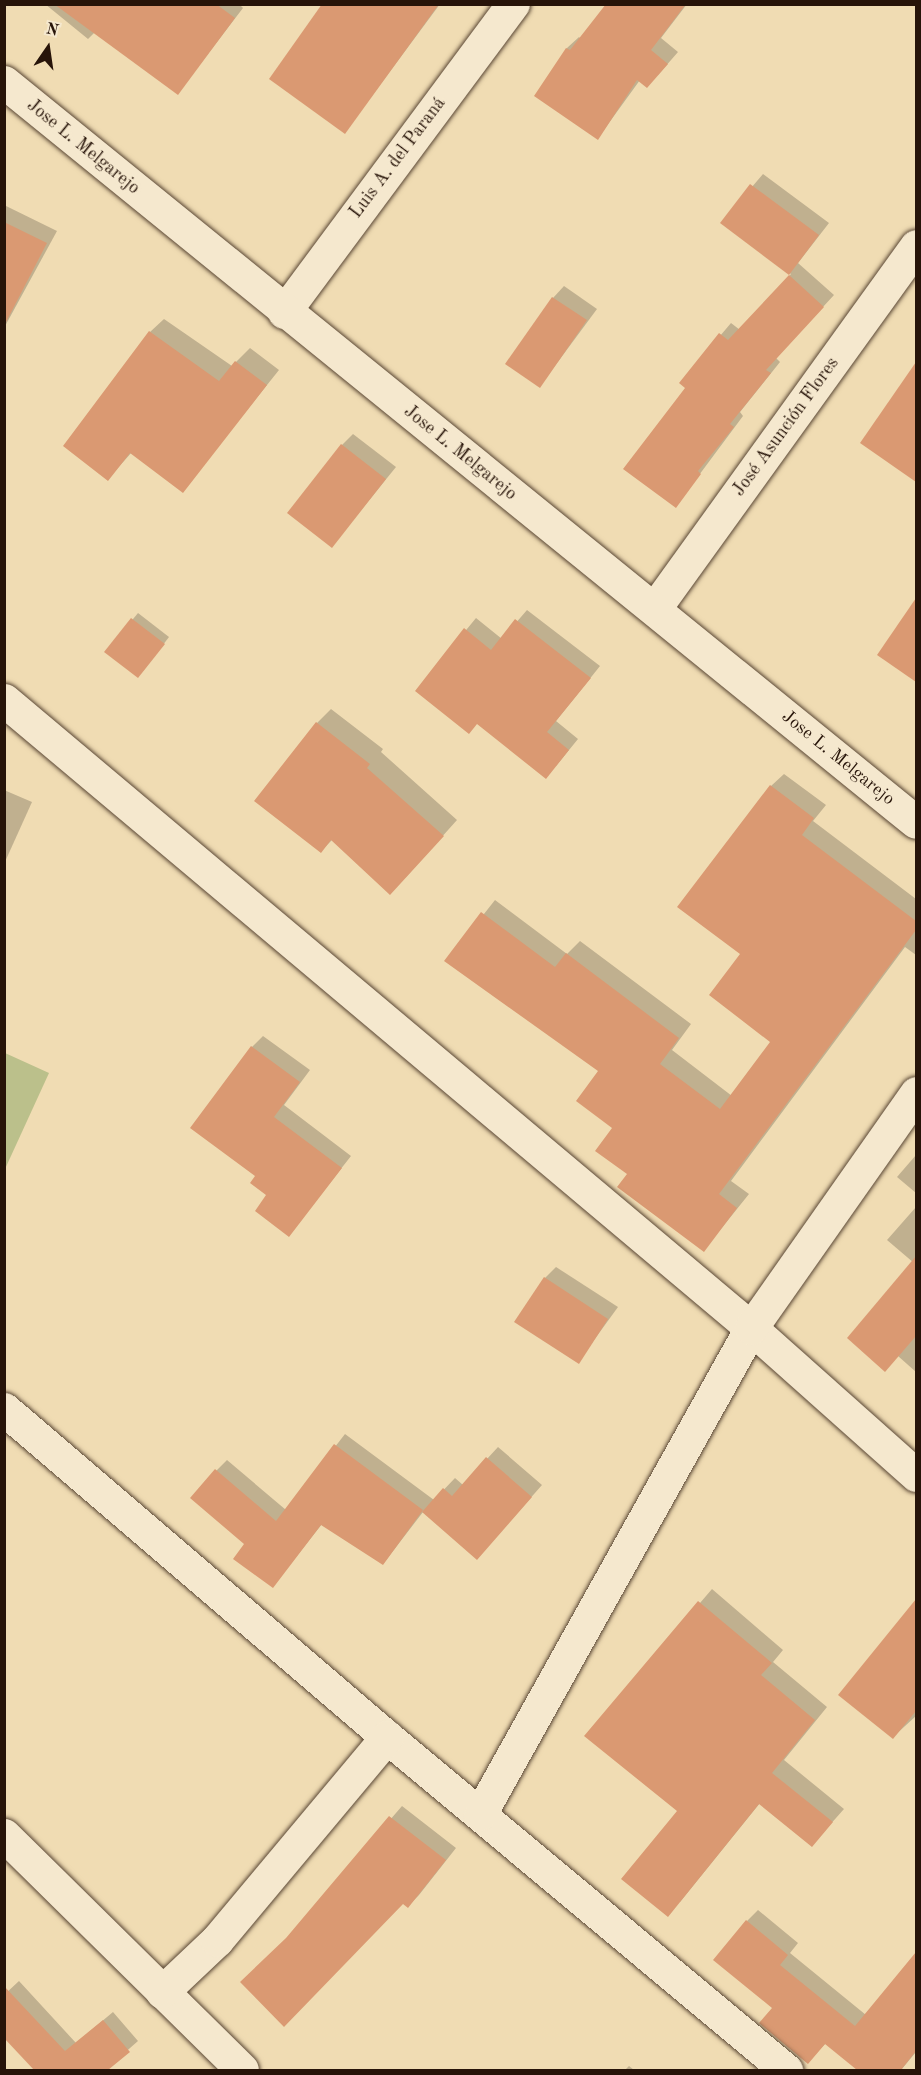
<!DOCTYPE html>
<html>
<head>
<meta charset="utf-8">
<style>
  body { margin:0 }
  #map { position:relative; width:921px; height:2075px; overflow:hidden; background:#f0dcb3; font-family:"Old Standard TT",serif }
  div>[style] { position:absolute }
  .green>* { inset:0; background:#bbc08b }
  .shadow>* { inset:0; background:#0003 }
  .building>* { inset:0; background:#da9972 }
  .roads { filter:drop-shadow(0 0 2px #594634) drop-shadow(0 0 2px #594634) }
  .minor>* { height:33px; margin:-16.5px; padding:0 16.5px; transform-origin:16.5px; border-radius:16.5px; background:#f5e8ce }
  .tertiary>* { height:33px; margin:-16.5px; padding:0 16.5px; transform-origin:16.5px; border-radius:16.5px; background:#f5e8ce }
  span { translate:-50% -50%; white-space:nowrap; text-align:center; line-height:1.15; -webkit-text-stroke:6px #f5e8ce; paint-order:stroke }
  .street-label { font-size:18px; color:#271409 }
  .frame { position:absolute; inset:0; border:6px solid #271409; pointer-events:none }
  .north { position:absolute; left:18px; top:18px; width:60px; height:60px; -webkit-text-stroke:4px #f5e8ce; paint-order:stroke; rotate:13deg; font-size:16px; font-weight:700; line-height:24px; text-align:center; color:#271409 }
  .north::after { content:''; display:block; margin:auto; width:21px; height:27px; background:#271409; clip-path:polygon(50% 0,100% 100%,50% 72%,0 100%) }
</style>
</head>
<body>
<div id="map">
  <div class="green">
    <div style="clip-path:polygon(5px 1053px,49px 1073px,5px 1169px)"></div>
  </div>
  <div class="shadow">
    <div style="clip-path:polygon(45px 4px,239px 4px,243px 8px,178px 93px,95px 32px,88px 39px)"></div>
    <div style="clip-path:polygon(339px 4px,440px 4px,345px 132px)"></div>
    <div style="clip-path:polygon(610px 4px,687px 4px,661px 38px,678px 52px,658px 75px,640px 80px,598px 138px,536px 95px,567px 48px,579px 37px,581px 39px)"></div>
    <div style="clip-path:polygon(763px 174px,829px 223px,798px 263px,834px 295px,776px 358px,780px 362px,740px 412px,743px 416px,676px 506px,687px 387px,681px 382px,731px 323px,740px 330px,791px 274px,722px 222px)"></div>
    <div style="clip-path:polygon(4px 205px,57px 231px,4px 328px)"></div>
    <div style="clip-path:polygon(564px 286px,597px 309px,540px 386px,553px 298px)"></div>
    <div style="clip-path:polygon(164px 319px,232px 366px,250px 348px,279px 370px,182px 491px,132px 452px,108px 479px,150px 332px)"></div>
    <div style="clip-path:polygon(916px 364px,916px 480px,862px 442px)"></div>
    <div style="clip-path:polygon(353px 434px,396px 467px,332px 546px,342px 445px)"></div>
    <div style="clip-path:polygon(915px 607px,916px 608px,916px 680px,879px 654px)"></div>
    <div style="clip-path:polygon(527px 610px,600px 666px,556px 721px,578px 739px,556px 766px,417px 690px,476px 618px,502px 639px)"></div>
    <div style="clip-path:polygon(138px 613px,169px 637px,143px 671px,106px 652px)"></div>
    <div style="clip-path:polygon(331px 709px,383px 749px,381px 752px,457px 820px,405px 878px,332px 840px,321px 851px,317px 723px)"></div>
    <div style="clip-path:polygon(784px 774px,826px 805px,813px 821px,916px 899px,916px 955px,905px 947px,731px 1181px,749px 1194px,704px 1250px,629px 1174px,600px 1071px,447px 961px,495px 900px,567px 954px,580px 941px,691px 1024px,672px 1050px,732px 1096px,772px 1042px,742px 954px,771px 786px)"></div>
    <div style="clip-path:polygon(4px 790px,32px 802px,4px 864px)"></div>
    <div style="clip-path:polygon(263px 1036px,310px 1070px,284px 1105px,351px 1156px,289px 1235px,257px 1176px,252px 1047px)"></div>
    <div style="clip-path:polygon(916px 1155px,916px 1193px,897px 1177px)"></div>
    <div style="clip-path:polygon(916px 1207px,916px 1372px,898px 1356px,914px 1263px,887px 1240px)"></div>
    <div style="clip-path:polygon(556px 1267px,618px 1307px,578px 1362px,545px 1278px)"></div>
    <div style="clip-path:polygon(345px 1434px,434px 1500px,455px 1478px,463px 1485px,498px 1447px,542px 1485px,488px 1546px,423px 1512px,383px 1564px,322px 1524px,273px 1586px,246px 1544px,216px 1471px,227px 1460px,286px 1510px)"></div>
    <div style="clip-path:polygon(712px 1589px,783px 1650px,773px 1662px,827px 1707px,784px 1760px,844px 1809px,812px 1845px,760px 1803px,680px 1902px,679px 1811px,586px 1736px)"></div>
    <div style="clip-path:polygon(916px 1602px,916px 1716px,893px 1737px,912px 1607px)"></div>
    <div style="clip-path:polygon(402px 1806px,456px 1848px,419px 1895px,408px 1906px,403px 1902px,290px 1936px)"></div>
    <div style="clip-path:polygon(758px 1910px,798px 1943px,790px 1953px,866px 2015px,916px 1956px,916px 2052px,901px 2070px,860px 2070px,826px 2043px,808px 2062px,774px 2007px,747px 1921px)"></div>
    <div style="clip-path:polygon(19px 1981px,76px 2043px,113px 2012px,138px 2041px,105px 2070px,36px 2070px,4px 2036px,4px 1995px)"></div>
    <div style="clip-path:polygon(629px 2066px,634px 2070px,625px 2070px)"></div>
  </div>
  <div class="building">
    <div style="clip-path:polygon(54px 4px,216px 4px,235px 18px,178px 95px)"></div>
    <div style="clip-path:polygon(322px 4px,439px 4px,345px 134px,269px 79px)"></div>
    <div style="clip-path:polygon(606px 4px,686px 4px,651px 50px,668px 64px,647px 88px,637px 80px,598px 140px,534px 96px,566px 48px,570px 50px)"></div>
    <div style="clip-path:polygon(750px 184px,819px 235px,789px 275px,720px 223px)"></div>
    <div style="clip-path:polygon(4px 222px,47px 243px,4px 326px)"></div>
    <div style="clip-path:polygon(789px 275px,824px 307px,766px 370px,771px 373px,730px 424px,734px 427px,698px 471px,701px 474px,676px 508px,623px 469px,685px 388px,679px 383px,719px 333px,728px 340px)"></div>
    <div style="clip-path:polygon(552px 297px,587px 320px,540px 388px,505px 364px)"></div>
    <div style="clip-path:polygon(149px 331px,219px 381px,235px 361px,267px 385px,183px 493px,130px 453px,108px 481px,63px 446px)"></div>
    <div style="clip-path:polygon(916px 362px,916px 482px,860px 443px)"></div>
    <div style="clip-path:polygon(341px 444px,386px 479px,332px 548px,287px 513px)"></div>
    <div style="clip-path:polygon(916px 598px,916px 682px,877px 655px)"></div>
    <div style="clip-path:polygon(131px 618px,165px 644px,138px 678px,104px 652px)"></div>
    <div style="clip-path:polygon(515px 619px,591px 678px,547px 732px,569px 750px,546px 779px,477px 724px,469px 734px,415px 691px,464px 628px,491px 650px)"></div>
    <div style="clip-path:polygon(316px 722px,370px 764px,367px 768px,444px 836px,390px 895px,331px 840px,321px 853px,254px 801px)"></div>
    <div style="clip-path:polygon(770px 785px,814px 818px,802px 835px,916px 921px,916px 930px,719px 1194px,737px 1208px,704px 1252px,617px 1187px,627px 1174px,595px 1151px,612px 1128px,576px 1101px,598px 1071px,444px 961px,481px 912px,555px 967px,566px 953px,679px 1038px,660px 1064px,720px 1109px,770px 1042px,709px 995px,740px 954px,677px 907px)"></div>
    <div style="clip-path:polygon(251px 1046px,300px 1082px,274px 1117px,342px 1168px,289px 1237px,255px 1211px,266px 1195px,250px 1183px,255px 1176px,190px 1128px)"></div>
    <div style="clip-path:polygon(916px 1256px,916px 1336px,885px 1372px,847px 1338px)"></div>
    <div style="clip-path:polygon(544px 1277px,608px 1319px,579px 1364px,514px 1322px)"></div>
    <div style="clip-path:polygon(334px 1444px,423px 1510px,383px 1565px,321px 1525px,273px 1588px,233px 1559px,244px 1544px,190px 1498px,215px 1469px,276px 1521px)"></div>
    <div style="clip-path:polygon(486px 1457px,532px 1497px,477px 1560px,422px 1512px,443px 1488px,452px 1496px)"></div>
    <div style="clip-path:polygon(916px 1599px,916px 1711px,893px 1739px,838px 1695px)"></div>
    <div style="clip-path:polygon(698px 1601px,772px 1663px,761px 1675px,815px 1720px,772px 1773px,833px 1822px,812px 1847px,759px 1804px,668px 1917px,621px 1879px,677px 1811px,584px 1736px)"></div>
    <div style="clip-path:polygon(389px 1816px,446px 1860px,408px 1908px,403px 1904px,284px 2027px,240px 1982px,286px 1938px)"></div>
    <div style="clip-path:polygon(746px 1920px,788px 1955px,780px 1965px,855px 2026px,916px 1952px,916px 2051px,901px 2070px,857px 2070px,825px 2044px,808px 2064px,759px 2023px,772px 2008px,713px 1960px)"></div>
    <div style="clip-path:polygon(4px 1986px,65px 2051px,103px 2020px,130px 2052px,108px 2070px,34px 2070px,4px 2038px)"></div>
  </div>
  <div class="roads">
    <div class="minor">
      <div style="left:284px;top:312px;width:384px;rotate:-53.4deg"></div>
      <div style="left:655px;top:608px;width:446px;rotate:-54.2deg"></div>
      <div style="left:4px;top:700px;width:976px;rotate:40.05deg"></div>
      <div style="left:751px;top:1328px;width:221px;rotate:41.7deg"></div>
      <div style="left:4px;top:1409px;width:504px;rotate:40.58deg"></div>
      <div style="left:387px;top:1737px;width:520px;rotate:39.85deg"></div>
      <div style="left:480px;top:1814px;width:556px;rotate:-60.86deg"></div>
      <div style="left:751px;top:1328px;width:287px;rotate:-54.9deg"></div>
      <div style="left:4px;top:1835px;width:334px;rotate:44.6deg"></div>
      <div style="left:162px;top:1992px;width:76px;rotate:-43.4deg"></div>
      <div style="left:217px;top:1940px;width:265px;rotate:-50.1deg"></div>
    </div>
    <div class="tertiary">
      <div style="left:4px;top:82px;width:1174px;rotate:39.06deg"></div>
    </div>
  </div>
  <div class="street-label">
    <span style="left:83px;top:147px;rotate:39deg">Jose L. Melgarejo</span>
    <span style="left:398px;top:158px;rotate:-53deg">Luis A. del Paraná</span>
    <span style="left:786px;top:427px;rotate:-54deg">José Asunción Flores</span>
    <span style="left:460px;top:453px;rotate:39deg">Jose L. Melgarejo</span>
    <span style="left:838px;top:758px;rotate:39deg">Jose L. Melgarejo</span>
  </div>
  <div class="frame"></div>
  <div class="north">N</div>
</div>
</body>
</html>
